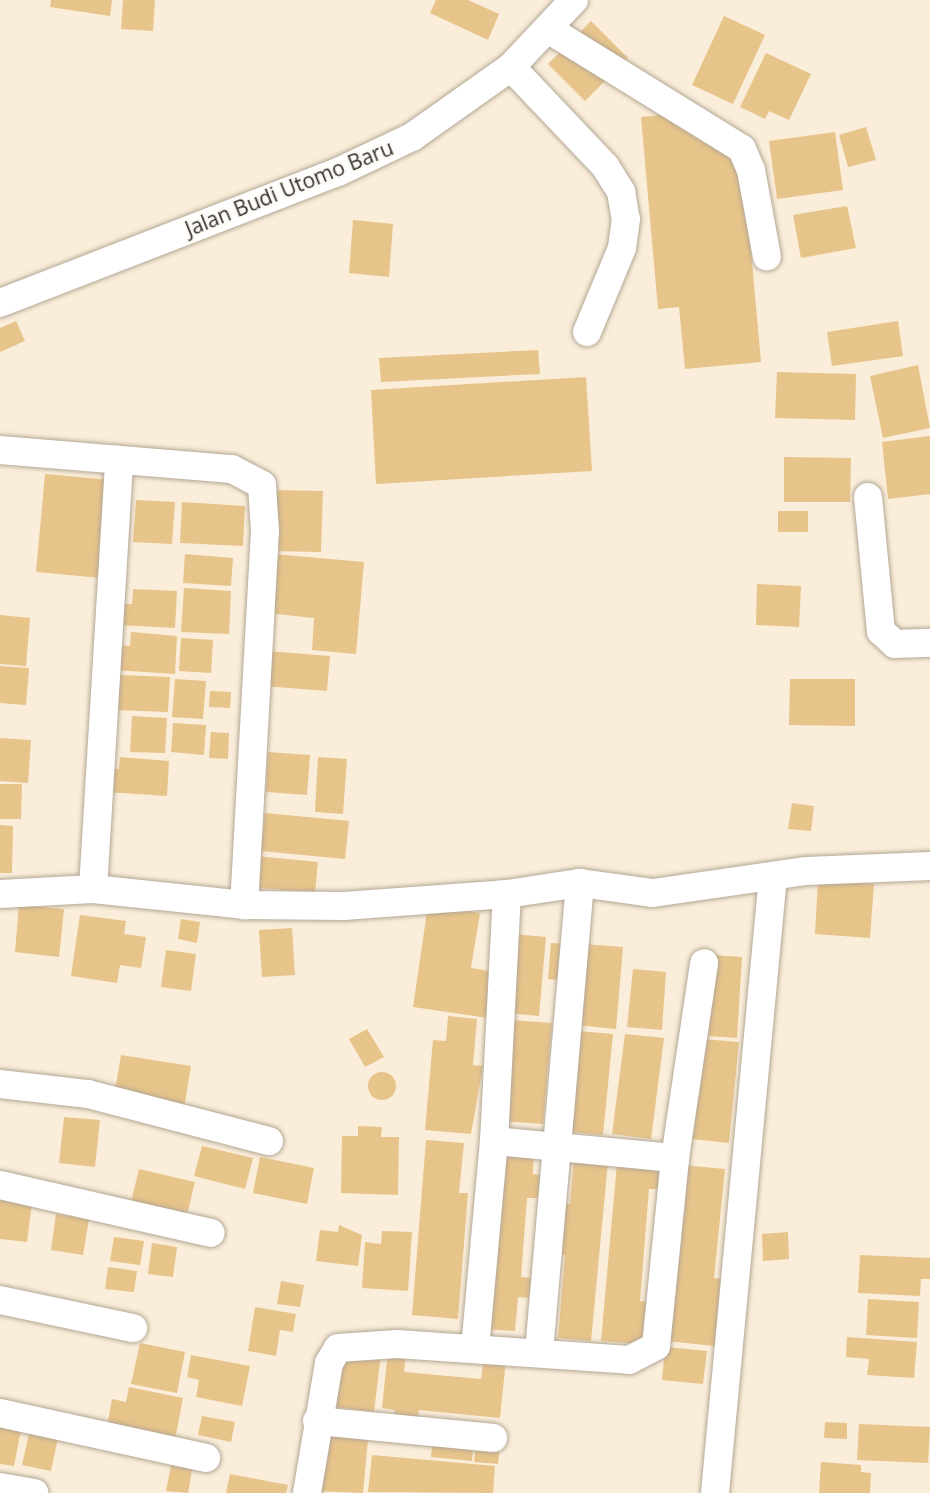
<!DOCTYPE html>
<html>
<head>
<meta charset="utf-8">
<style>
  body { margin:0 }
  #map { position:relative; width:930px; height:1493px; overflow:hidden; background:#faedda; font-family:"Open Sans",sans-serif }
  div>[style] { position:absolute }
  .building>* { inset:0; background:#e7c48a }
  .round { border-radius:50% }
  .roads { filter:drop-shadow(0 0 2px #b3a795) drop-shadow(0 0 2px #b3a795) }
  .minor>* { height:28px; margin:-14px; padding:0 14px; transform-origin:14px; border-radius:14px; background:#fff }
  span { translate:-50% -50%; white-space:nowrap; text-align:center; line-height:1.15; -webkit-text-stroke:6px #fefcf8; paint-order:stroke }
  .street-label { font-size:21px; color:#353029 }
</style>
</head>
<body>
<div id="map">
  <div class="building">
    <div style="clip-path:polygon(51px 0,112px 0,110px 16px,50px 7px)"></div>
    <div style="clip-path:polygon(123px 0,155px 0,153px 31px,121px 29px)"></div>
    <div style="clip-path:polygon(436px 0,468px 0,499px 14px,488px 40px,430px 13px)"></div>
    <div style="clip-path:polygon(724px 16px,765px 35px,733px 104px,692px 85px)"></div>
    <div style="clip-path:polygon(591px 21px,628px 58px,585px 101px,548px 64px)"></div>
    <div style="clip-path:polygon(766px 53px,811px 74px,789px 120px,769px 111px,765px 119px,740px 107px)"></div>
    <div style="clip-path:polygon(671px 114px,743px 162px,761px 362px,685px 369px,679px 307px,658px 309px,641px 117px)"></div>
    <div style="clip-path:polygon(866px 127px,876px 160px,848px 167px,839px 135px)"></div>
    <div style="clip-path:polygon(835px 132px,843px 190px,777px 199px,769px 141px)"></div>
    <div style="clip-path:polygon(847px 206px,856px 248px,801px 258px,793px 215px)"></div>
    <div style="clip-path:polygon(353px 220px,393px 224px,389px 277px,349px 273px)"></div>
    <div style="clip-path:polygon(16px 321px,25px 341px,0 352px,0 328px)"></div>
    <div style="clip-path:polygon(898px 321px,903px 356px,832px 366px,827px 332px)"></div>
    <div style="clip-path:polygon(538px 350px,540px 374px,381px 382px,379px 358px)"></div>
    <div style="clip-path:polygon(918px 365px,930px 428px,883px 438px,870px 376px)"></div>
    <div style="clip-path:polygon(777px 372px,856px 374px,855px 420px,775px 418px)"></div>
    <div style="clip-path:polygon(586px 377px,592px 471px,376px 484px,371px 390px)"></div>
    <div style="clip-path:polygon(930px 436px,930px 494px,888px 499px,882px 442px)"></div>
    <div style="clip-path:polygon(784px 457px,851px 458px,850px 502px,784px 502px)"></div>
    <div style="clip-path:polygon(45px 474px,111px 480px,101px 578px,36px 572px)"></div>
    <div style="clip-path:polygon(272px 490px,323px 491px,321px 552px,270px 551px)"></div>
    <div style="clip-path:polygon(136px 500px,175px 502px,172px 544px,133px 542px)"></div>
    <div style="clip-path:polygon(182px 502px,245px 506px,243px 546px,180px 543px)"></div>
    <div style="clip-path:polygon(778px 511px,808px 511px,808px 532px,778px 532px)"></div>
    <div style="clip-path:polygon(185px 554px,233px 558px,231px 586px,183px 583px)"></div>
    <div style="clip-path:polygon(273px 554px,364px 562px,356px 654px,312px 650px,314px 618px,267px 613px)"></div>
    <div style="clip-path:polygon(757px 584px,801px 586px,799px 627px,756px 625px)"></div>
    <div style="clip-path:polygon(184px 588px,231px 591px,229px 634px,181px 632px)"></div>
    <div style="clip-path:polygon(133px 589px,177px 591px,175px 628px,118px 625px,119px 604px,132px 604px)"></div>
    <div style="clip-path:polygon(0 615px,30px 618px,26px 666px,0 664px)"></div>
    <div style="clip-path:polygon(131px 632px,177px 636px,175px 674px,114px 670px,116px 645px,130px 646px)"></div>
    <div style="clip-path:polygon(181px 638px,213px 640px,211px 673px,179px 671px)"></div>
    <div style="clip-path:polygon(267px 651px,330px 656px,327px 691px,264px 686px)"></div>
    <div style="clip-path:polygon(0 666px,29px 668px,26px 705px,0 703px)"></div>
    <div style="clip-path:polygon(119px 675px,170px 677px,168px 712px,117px 710px)"></div>
    <div style="clip-path:polygon(175px 679px,206px 681px,203px 719px,172px 717px)"></div>
    <div style="clip-path:polygon(790px 679px,855px 679px,855px 726px,789px 725px)"></div>
    <div style="clip-path:polygon(210px 691px,231px 692px,230px 708px,209px 707px)"></div>
    <div style="clip-path:polygon(132px 716px,167px 718px,165px 753px,130px 752px)"></div>
    <div style="clip-path:polygon(173px 723px,206px 725px,204px 755px,171px 752px)"></div>
    <div style="clip-path:polygon(211px 732px,229px 733px,228px 759px,209px 758px)"></div>
    <div style="clip-path:polygon(0 738px,31px 740px,28px 783px,0 781px)"></div>
    <div style="clip-path:polygon(268px 752px,310px 755px,307px 795px,266px 792px)"></div>
    <div style="clip-path:polygon(120px 757px,169px 761px,167px 796px,106px 792px,108px 768px,119px 769px)"></div>
    <div style="clip-path:polygon(318px 757px,347px 759px,343px 814px,315px 812px)"></div>
    <div style="clip-path:polygon(0 784px,22px 784px,21px 819px,0 819px)"></div>
    <div style="clip-path:polygon(792px 803px,814px 806px,811px 831px,788px 829px)"></div>
    <div style="clip-path:polygon(265px 813px,349px 821px,345px 859px,261px 851px)"></div>
    <div style="clip-path:polygon(0 825px,13px 826px,12px 873px,0 873px)"></div>
    <div style="clip-path:polygon(255px 856px,318px 862px,315px 893px,251px 887px)"></div>
    <div style="clip-path:polygon(818px 880px,874px 884px,870px 938px,815px 934px)"></div>
    <div style="clip-path:polygon(19px 905px,64px 909px,59px 957px,15px 952px)"></div>
    <div style="clip-path:polygon(428px 905px,480px 913px,471px 968px,495px 972px,488px 1018px,413px 1007px)"></div>
    <div style="clip-path:polygon(80px 915px,126px 921px,124px 934px,146px 937px,141px 968px,120px 965px,117px 983px,71px 976px)"></div>
    <div style="clip-path:polygon(181px 919px,200px 922px,197px 943px,178px 939px)"></div>
    <div style="clip-path:polygon(292px 928px,295px 975px,262px 977px,259px 930px)"></div>
    <div style="clip-path:polygon(514px 934px,546px 937px,539px 1016px,506px 1013px)"></div>
    <div style="clip-path:polygon(551px 943px,573px 945px,571px 981px,548px 979px)"></div>
    <div style="clip-path:polygon(583px 944px,623px 947px,616px 1029px,576px 1025px)"></div>
    <div style="clip-path:polygon(166px 950px,196px 954px,191px 991px,161px 987px)"></div>
    <div style="clip-path:polygon(713px 955px,742px 957px,737px 1038px,708px 1036px)"></div>
    <div style="clip-path:polygon(633px 969px,666px 972px,662px 1030px,627px 1027px)"></div>
    <div style="clip-path:polygon(448px 1016px,477px 1019px,473px 1065px,483px 1066px,471px 1134px,425px 1130px,433px 1040px,446px 1041px)"></div>
    <div style="clip-path:polygon(511px 1020px,552px 1023px,543px 1124px,502px 1121px)"></div>
    <div style="clip-path:polygon(367px 1029px,384px 1057px,365px 1067px,349px 1039px)"></div>
    <div style="clip-path:polygon(579px 1031px,613px 1034px,603px 1135px,565px 1131px)"></div>
    <div style="clip-path:polygon(625px 1034px,664px 1038px,651px 1139px,612px 1134px)"></div>
    <div style="clip-path:polygon(702px 1039px,739px 1042px,729px 1143px,692px 1139px)"></div>
    <div style="clip-path:polygon(121px 1055px,191px 1066px,184px 1109px,114px 1097px)"></div>
    <div class="round" style="left:368px;top:1072px;width:28px;height:28px"></div>
    <div style="clip-path:polygon(64px 1117px,100px 1120px,95px 1167px,59px 1163px)"></div>
    <div style="clip-path:polygon(358px 1126px,382px 1127px,381px 1137px,399px 1137px,398px 1195px,341px 1193px,342px 1136px,358px 1136px)"></div>
    <div style="clip-path:polygon(426px 1140px,464px 1143px,459px 1193px,468px 1193px,458px 1319px,412px 1315px)"></div>
    <div style="clip-path:polygon(202px 1146px,253px 1158px,245px 1189px,194px 1176px)"></div>
    <div style="clip-path:polygon(500px 1152px,534px 1154px,533px 1174px,540px 1175px,538px 1198px,527px 1198px,521px 1277px,531px 1278px,529px 1298px,518px 1297px,515px 1331px,486px 1329px)"></div>
    <div style="clip-path:polygon(260px 1157px,314px 1168px,307px 1204px,253px 1193px)"></div>
    <div style="clip-path:polygon(574px 1159px,608px 1162px,591px 1341px,558px 1338px,565px 1255px,553px 1254px,558px 1203px,570px 1204px)"></div>
    <div style="clip-path:polygon(617px 1163px,660px 1167px,658px 1189px,649px 1189px,640px 1301px,649px 1302px,645px 1344px,601px 1341px)"></div>
    <div style="clip-path:polygon(682px 1165px,725px 1169px,714px 1278px,722px 1279px,715px 1346px,666px 1341px,682px 1236px,674px 1235px,677px 1212px,685px 1213px)"></div>
    <div style="clip-path:polygon(139px 1169px,195px 1182px,186px 1219px,130px 1206px)"></div>
    <div style="clip-path:polygon(0 1198px,32px 1202px,27px 1242px,0 1239px)"></div>
    <div style="clip-path:polygon(56px 1214px,89px 1219px,83px 1255px,51px 1250px)"></div>
    <div style="clip-path:polygon(339px 1225px,362px 1235px,358px 1266px,316px 1261px,320px 1230px,338px 1232px)"></div>
    <div style="clip-path:polygon(382px 1231px,412px 1232px,408px 1291px,362px 1288px,365px 1242px,381px 1244px)"></div>
    <div style="clip-path:polygon(788px 1232px,789px 1259px,763px 1261px,762px 1234px)"></div>
    <div style="clip-path:polygon(114px 1237px,144px 1241px,140px 1265px,110px 1261px)"></div>
    <div style="clip-path:polygon(152px 1243px,177px 1247px,173px 1277px,148px 1274px)"></div>
    <div style="clip-path:polygon(860px 1255px,930px 1258px,930px 1279px,921px 1279px,920px 1296px,858px 1293px)"></div>
    <div style="clip-path:polygon(108px 1267px,137px 1271px,134px 1292px,105px 1289px)"></div>
    <div style="clip-path:polygon(281px 1281px,304px 1285px,300px 1307px,277px 1304px)"></div>
    <div style="clip-path:polygon(868px 1299px,919px 1302px,917px 1338px,866px 1335px)"></div>
    <div style="clip-path:polygon(255px 1307px,296px 1314px,293px 1332px,280px 1330px,276px 1356px,248px 1351px)"></div>
    <div style="clip-path:polygon(847px 1337px,917px 1342px,914px 1378px,867px 1375px,869px 1359px,846px 1357px)"></div>
    <div style="clip-path:polygon(140px 1343px,185px 1352px,177px 1393px,131px 1384px)"></div>
    <div style="clip-path:polygon(665px 1347px,707px 1351px,703px 1384px,662px 1380px)"></div>
    <div style="clip-path:polygon(343px 1349px,381px 1353px,374px 1412px,336px 1407px)"></div>
    <div style="clip-path:polygon(388px 1350px,406px 1352px,404px 1372px,481px 1379px,484px 1357px,506px 1359px,500px 1418px,419px 1410px,417px 1421px,394px 1420px,395px 1410px,382px 1408px)"></div>
    <div style="clip-path:polygon(191px 1355px,250px 1366px,242px 1406px,196px 1397px,199px 1380px,187px 1377px)"></div>
    <div style="clip-path:polygon(129px 1387px,183px 1398px,174px 1445px,106px 1432px,112px 1399px,126px 1402px)"></div>
    <div style="clip-path:polygon(202px 1416px,235px 1422px,231px 1442px,198px 1435px)"></div>
    <div style="clip-path:polygon(825px 1422px,847px 1423px,847px 1439px,824px 1438px)"></div>
    <div style="clip-path:polygon(859px 1424px,930px 1427px,928px 1463px,857px 1460px)"></div>
    <div style="clip-path:polygon(0 1426px,21px 1430px,14px 1466px,0 1464px)"></div>
    <div style="clip-path:polygon(29px 1433px,58px 1438px,51px 1471px,22px 1465px)"></div>
    <div style="clip-path:polygon(330px 1436px,368px 1440px,363px 1493px,316px 1491px,320px 1457px,328px 1458px)"></div>
    <div style="clip-path:polygon(433px 1438px,474px 1442px,472px 1461px,431px 1457px)"></div>
    <div style="clip-path:polygon(476px 1444px,500px 1446px,498px 1464px,474px 1462px)"></div>
    <div style="clip-path:polygon(372px 1455px,495px 1466px,493px 1493px,368px 1492px)"></div>
    <div style="clip-path:polygon(172px 1461px,193px 1465px,188px 1493px,166px 1491px)"></div>
    <div style="clip-path:polygon(821px 1462px,861px 1465px,861px 1472px,871px 1473px,870px 1493px,819px 1493px)"></div>
    <div style="clip-path:polygon(230px 1474px,288px 1485px,286px 1493px,226px 1493px)"></div>
  </div>
  <div class="roads">
    <div class="minor">
      <div style="left:548px;top:29px;width:228px;rotate:31.7deg"></div>
      <div style="left:742px;top:149px;width:23px;rotate:67deg"></div>
      <div style="left:751px;top:170px;width:88px;rotate:79.6deg"></div>
      <div style="left:511px;top:67px;width:137px;rotate:46.5deg"></div>
      <div style="left:605px;top:166px;width:31px;rotate:58deg"></div>
      <div style="left:621px;top:192px;width:27px;rotate:80deg"></div>
      <div style="left:626px;top:219px;width:29px;rotate:98deg"></div>
      <div style="left:622px;top:248px;width:91px;rotate:112.6deg"></div>
      <div style="left:0;top:303px;width:362px;rotate:-21.2deg"></div>
      <div style="left:338px;top:172px;width:82px;rotate:-25.3deg"></div>
      <div style="left:412px;top:137px;width:121px;rotate:-35.3deg"></div>
      <div style="left:511px;top:67px;width:92px;rotate:-46.8deg"></div>
      <div style="left:0;top:450px;width:233px;rotate:4.7deg"></div>
      <div style="left:232px;top:469px;width:34px;rotate:28deg"></div>
      <div style="left:262px;top:485px;width:46px;rotate:86.3deg"></div>
      <div style="left:265px;top:531px;width:375px;rotate:93.2deg"></div>
      <div style="left:868px;top:497px;width:135px;rotate:84.5deg"></div>
      <div style="left:881px;top:631px;width:19px;rotate:43deg"></div>
      <div style="left:895px;top:644px;width:35px;rotate:-2deg"></div>
      <div style="left:93px;top:889px;width:430px;rotate:-86.5deg"></div>
      <div style="left:0;top:894px;width:93px;rotate:-3.1deg"></div>
      <div style="left:93px;top:889px;width:152px;rotate:6deg"></div>
      <div style="left:244px;top:905px;width:100px;rotate:0.6deg"></div>
      <div style="left:344px;top:906px;width:163px;rotate:-4.2deg"></div>
      <div style="left:0;top:1084px;width:89px;rotate:6.5deg"></div>
      <div style="left:88px;top:1094px;width:187px;rotate:14.6deg"></div>
      <div style="left:494px;top:1141px;width:182px;rotate:5.4deg"></div>
      <div style="left:0;top:1185px;width:216px;rotate:12.8deg"></div>
      <div style="left:0;top:1300px;width:136px;rotate:11.9deg"></div>
      <div style="left:475px;top:1349px;width:209px;rotate:-84.8deg"></div>
      <div style="left:494px;top:1141px;width:247px;rotate:-87deg"></div>
      <div style="left:507px;top:894px;width:74px;rotate:-8.6deg"></div>
      <div style="left:580px;top:883px;width:74px;rotate:7.8deg"></div>
      <div style="left:653px;top:893px;width:155px;rotate:-8.2deg"></div>
      <div style="left:806px;top:871px;width:124px;rotate:-2.3deg"></div>
      <div style="left:539px;top:1352px;width:471px;rotate:-85deg"></div>
      <div style="left:0;top:1413px;width:211px;rotate:12.3deg"></div>
      <div style="left:317px;top:1421px;width:177px;rotate:5.5deg"></div>
      <div style="left:0;top:1487px;width:35px;rotate:10deg"></div>
      <div style="left:307px;top:1493px;width:132px;rotate:-80.4deg"></div>
      <div style="left:329px;top:1363px;width:17px;rotate:-59deg"></div>
      <div style="left:338px;top:1348px;width:59px;rotate:-3.9deg"></div>
      <div style="left:397px;top:1344px;width:233px;rotate:3.9deg"></div>
      <div style="left:629px;top:1360px;width:30px;rotate:-27deg"></div>
      <div style="left:656px;top:1346px;width:189px;rotate:-84.2deg"></div>
      <div style="left:675px;top:1158px;width:197px;rotate:-81.5deg"></div>
      <div style="left:715px;top:1493px;width:620px;rotate:-84.63deg"></div>
    </div>
  </div>
  <div class="street-label">
    <span style="left:289px;top:188px;rotate:-22deg">Jalan Budi Utomo Baru</span>
  </div>
</div>
</body>
</html>
